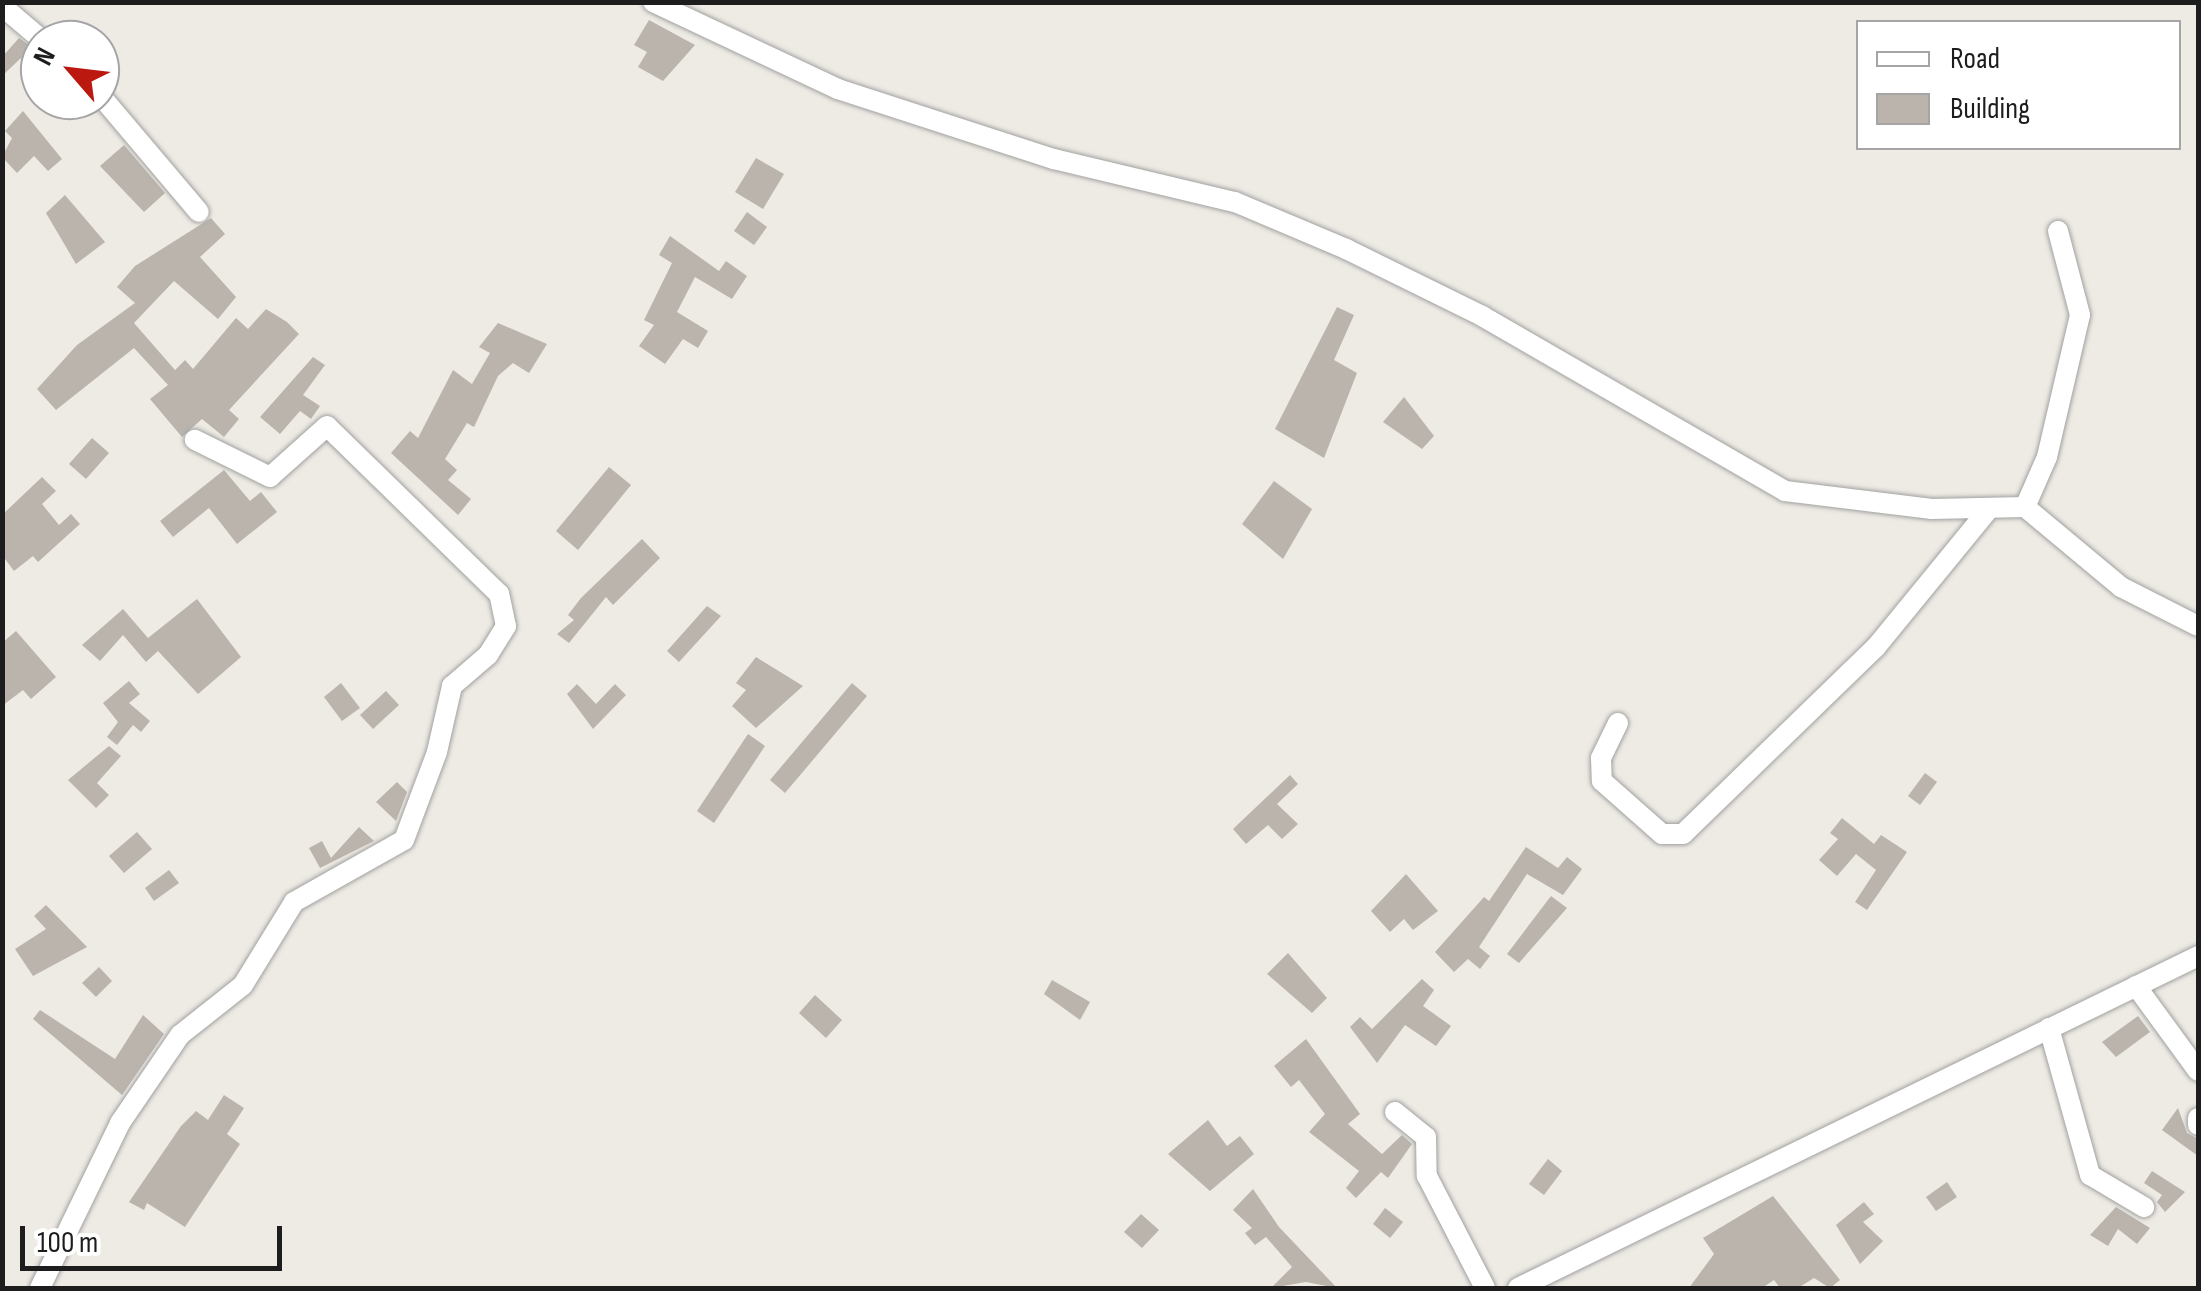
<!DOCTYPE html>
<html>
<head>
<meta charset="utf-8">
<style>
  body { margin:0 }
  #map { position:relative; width:2201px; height:1291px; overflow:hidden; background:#eeebe4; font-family:"Sofia Sans Condensed",sans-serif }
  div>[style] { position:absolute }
  .building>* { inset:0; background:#bab4ad }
  .roads { filter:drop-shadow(0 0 2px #a1a1a1) drop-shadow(0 0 2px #a1a1a1) }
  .minor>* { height:20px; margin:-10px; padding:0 10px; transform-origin:10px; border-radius:10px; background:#fff }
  span { translate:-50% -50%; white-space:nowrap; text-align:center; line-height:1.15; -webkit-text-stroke:9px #fff; paint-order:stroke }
  .frame { position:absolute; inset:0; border:5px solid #1d1d1d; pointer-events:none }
  .legend { position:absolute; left:1856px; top:20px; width:325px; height:130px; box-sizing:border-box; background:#fff; border:2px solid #a5a5a5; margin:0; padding:12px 18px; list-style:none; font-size:30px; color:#1d1d1d }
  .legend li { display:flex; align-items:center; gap:20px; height:50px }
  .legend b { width:50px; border:2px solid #a5a5a5 }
  .north { position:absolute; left:20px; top:20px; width:100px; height:100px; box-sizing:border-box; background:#fff; border:2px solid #a5a5a5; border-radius:50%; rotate:298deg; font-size:28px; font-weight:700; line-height:40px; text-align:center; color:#1d1d1d }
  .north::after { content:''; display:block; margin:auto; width:35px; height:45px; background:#bb180f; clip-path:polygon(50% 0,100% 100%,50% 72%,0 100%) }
  .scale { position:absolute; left:20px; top:1226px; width:262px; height:45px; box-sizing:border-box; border:5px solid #1d1d1d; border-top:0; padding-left:12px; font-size:30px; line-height:35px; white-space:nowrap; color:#1d1d1d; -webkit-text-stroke:8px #fff; paint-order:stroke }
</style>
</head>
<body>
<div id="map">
  <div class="building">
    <div style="clip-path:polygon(649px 20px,695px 45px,663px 81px,638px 67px,647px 52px,634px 45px)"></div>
    <div style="clip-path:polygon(19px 38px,40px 53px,40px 77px,21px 58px,2px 76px,2px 57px)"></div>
    <div style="clip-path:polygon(23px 111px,62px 159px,48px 171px,34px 156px,17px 173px,2px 157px,12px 138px,5px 131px)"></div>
    <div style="clip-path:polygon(124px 145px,165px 193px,144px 212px,100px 166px)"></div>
    <div style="clip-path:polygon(756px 158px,784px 174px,763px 209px,735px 192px)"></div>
    <div style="clip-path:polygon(65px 195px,105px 242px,76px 264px,46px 213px)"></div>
    <div style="clip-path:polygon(747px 212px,767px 227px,754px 245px,734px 231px)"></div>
    <div style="clip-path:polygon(211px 218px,225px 234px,200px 257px,236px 297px,218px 319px,174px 281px,134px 323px,175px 370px,185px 360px,193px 369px,236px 318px,248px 329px,266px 309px,287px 322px,299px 334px,229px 410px,239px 419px,224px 437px,202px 419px,182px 437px,150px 399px,168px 385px,134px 348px,56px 410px,37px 389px,77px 345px,135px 303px,117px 287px,135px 266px)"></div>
    <div style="clip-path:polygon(670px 236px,719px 271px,726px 261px,747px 276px,732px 299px,695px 277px,677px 312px,708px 331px,698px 348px,683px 339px,665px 364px,639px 346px,654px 325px,644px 320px,672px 263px,659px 255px)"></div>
    <div style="clip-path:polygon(1337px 307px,1354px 315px,1334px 360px,1357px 373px,1324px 458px,1275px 429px)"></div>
    <div style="clip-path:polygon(498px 323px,547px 344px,529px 373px,513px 363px,498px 376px,474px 427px,467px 423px,445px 459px,457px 470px,448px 480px,471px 499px,458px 515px,391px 453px,410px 431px,418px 438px,453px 370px,472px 384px,490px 353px,479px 347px)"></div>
    <div style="clip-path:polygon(313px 357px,325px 365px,303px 395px,320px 406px,311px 419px,300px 411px,280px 434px,260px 417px)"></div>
    <div style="clip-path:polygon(1404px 397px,1434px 436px,1422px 449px,1383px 422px)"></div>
    <div style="clip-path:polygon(92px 438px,109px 453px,86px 479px,69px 464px)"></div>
    <div style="clip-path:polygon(609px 467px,631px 485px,578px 550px,556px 531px)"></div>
    <div style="clip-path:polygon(224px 470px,250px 501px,261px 492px,277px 512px,237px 544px,209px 508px,173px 537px,160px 521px)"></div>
    <div style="clip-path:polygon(42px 477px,56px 491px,42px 504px,59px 525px,71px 514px,80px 524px,38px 562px,33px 556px,14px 571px,2px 555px,2px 515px)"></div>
    <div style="clip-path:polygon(1274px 481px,1312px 509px,1283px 559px,1242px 524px)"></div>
    <div style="clip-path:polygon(642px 539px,660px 558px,613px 605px,606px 597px,569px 643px,557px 634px,574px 620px,568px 615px,581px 598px)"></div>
    <div style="clip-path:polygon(197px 599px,241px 657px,198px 694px,158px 651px,146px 662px,123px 635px,100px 661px,82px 645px,123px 609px,148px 638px)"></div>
    <div style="clip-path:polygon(707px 606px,721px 616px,679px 662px,667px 651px)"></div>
    <div style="clip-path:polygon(16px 631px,56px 677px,31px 699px,23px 690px,2px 706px,2px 643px)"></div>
    <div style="clip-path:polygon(756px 657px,803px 686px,756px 728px,732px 706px,746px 690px,736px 683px)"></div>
    <div style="clip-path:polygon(129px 681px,140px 694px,129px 703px,150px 721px,141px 732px,133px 725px,117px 745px,107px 737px,118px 722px,103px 703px)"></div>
    <div style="clip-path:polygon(341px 683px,360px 708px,342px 721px,324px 697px)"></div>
    <div style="clip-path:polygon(852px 683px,867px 696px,785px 793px,770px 780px)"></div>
    <div style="clip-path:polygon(577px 684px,596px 704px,615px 684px,626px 695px,593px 729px,567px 694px)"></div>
    <div style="clip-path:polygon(386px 691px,399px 705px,373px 729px,360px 715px)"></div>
    <div style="clip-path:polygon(748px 734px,765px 746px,714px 823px,697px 811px)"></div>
    <div style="clip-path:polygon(109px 746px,121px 756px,97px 783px,109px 795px,96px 808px,68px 780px)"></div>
    <div style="clip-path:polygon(1925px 773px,1937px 782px,1920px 805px,1908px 796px)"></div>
    <div style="clip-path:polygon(1290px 775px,1298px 784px,1277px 804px,1298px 824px,1282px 839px,1268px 825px,1246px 844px,1233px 829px)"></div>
    <div style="clip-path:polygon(397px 782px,407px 792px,396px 821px,376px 802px)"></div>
    <div style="clip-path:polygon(1842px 818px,1874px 844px,1881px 835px,1907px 852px,1867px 910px,1855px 902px,1876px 870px,1856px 854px,1837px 876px,1819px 860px,1838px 839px,1830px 833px)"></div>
    <div style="clip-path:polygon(359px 827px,374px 841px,320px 868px,309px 848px,322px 841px,331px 858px)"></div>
    <div style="clip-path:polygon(137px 832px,152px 849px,124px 873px,109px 856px)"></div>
    <div style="clip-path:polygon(1526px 847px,1558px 868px,1567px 857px,1582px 869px,1563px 895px,1527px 874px,1479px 947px,1490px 956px,1480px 969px,1468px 959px,1454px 972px,1435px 952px,1484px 897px,1489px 901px)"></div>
    <div style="clip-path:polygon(169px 870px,179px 883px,154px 901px,145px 888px)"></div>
    <div style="clip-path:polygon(1406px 874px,1438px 911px,1413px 930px,1404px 919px,1390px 932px,1371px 911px)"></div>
    <div style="clip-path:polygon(1551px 896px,1567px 908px,1519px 963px,1507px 954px)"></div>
    <div style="clip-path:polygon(46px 905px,87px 947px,33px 976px,15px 949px,46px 929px,34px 916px)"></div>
    <div style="clip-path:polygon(1288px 953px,1327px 998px,1312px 1013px,1267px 974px)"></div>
    <div style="clip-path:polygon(99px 967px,112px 981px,96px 997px,82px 983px)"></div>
    <div style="clip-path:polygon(1422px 979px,1434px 990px,1423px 1006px,1451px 1026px,1436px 1046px,1405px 1025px,1377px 1063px,1350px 1027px,1360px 1017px,1372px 1029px)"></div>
    <div style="clip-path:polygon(1052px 980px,1090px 1002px,1080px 1020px,1044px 994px)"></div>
    <div style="clip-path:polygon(815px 995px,842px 1020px,826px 1038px,799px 1013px)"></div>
    <div style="clip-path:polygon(40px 1010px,115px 1059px,143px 1015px,164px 1034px,122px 1095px,33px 1019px)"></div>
    <div style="clip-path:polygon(2138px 1016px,2150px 1032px,2116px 1057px,2102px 1042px)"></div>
    <div style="clip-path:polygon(1306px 1039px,1360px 1114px,1348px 1124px,1382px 1154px,1402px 1135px,1412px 1144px,1388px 1178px,1381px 1172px,1356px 1198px,1346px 1188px,1359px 1171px,1309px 1132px,1325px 1114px,1299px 1080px,1291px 1087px,1274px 1066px)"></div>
    <div style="clip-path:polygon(224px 1095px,244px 1108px,227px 1134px,240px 1144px,185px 1227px,147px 1203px,144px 1210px,129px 1202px,181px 1126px,196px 1111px,208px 1120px)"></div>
    <div style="clip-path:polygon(2178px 1108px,2187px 1133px,2198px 1139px,2198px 1156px,2162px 1130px)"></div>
    <div style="clip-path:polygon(1208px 1120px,1227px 1146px,1240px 1136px,1254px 1154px,1210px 1191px,1168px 1154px)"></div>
    <div style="clip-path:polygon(1548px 1159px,1562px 1171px,1544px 1195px,1529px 1184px)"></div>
    <div style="clip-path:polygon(2152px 1171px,2185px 1192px,2165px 1212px,2157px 1202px,2162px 1195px,2144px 1183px)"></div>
    <div style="clip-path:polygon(1947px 1182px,1957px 1197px,1936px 1211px,1926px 1197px)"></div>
    <div style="clip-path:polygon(1253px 1189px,1279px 1227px,1337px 1288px,1306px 1282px,1271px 1288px,1292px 1267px,1266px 1237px,1255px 1245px,1245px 1233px,1252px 1228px,1233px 1210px)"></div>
    <div style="clip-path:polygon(1773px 1196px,1840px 1280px,1830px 1288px,1814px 1278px,1798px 1288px,1780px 1288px,1774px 1280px,1762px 1288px,1689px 1288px,1714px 1254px,1703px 1238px)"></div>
    <div style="clip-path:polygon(1864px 1202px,1874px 1214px,1863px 1222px,1883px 1241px,1860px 1264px,1836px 1225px)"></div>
    <div style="clip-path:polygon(2116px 1207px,2150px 1228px,2137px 1244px,2118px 1229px,2108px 1246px,2090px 1235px)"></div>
    <div style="clip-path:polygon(1385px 1208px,1403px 1222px,1390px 1238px,1373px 1224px)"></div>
    <div style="clip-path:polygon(1141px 1214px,1159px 1230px,1142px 1248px,1124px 1232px)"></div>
  </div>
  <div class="roads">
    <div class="minor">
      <div style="left:653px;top:2px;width:204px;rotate:25.2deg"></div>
      <div style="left:838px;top:89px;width:227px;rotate:18deg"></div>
      <div style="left:1054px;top:159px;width:186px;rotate:13.4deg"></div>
      <div style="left:1235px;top:202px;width:121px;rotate:22.9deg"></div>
      <div style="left:1346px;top:249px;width:152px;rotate:26.2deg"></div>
      <div style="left:1482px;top:316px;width:350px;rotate:30deg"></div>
      <div style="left:1785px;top:491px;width:148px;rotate:7deg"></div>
      <div style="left:1932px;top:509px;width:93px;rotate:-1.2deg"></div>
      <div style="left:2px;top:6px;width:52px;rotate:40.4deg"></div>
      <div style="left:100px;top:95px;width:153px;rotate:49.8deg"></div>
      <div style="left:2058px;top:231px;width:87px;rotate:75.3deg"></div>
      <div style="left:2080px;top:315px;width:146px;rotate:103.1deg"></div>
      <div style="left:2047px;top:457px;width:55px;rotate:113.7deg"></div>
      <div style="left:2025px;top:507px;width:125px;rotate:39.8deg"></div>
      <div style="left:2121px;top:587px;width:86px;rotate:26.9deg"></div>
      <div style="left:1618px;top:723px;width:39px;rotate:116deg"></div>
      <div style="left:1601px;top:758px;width:23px;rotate:88deg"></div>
      <div style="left:1602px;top:781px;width:80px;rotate:41.5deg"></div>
      <div style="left:1662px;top:834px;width:21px"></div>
      <div style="left:1683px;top:834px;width:269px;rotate:-44.1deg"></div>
      <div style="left:1876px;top:647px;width:178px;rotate:-50.7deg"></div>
      <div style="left:2136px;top:986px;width:105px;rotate:53.9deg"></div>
      <div style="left:2049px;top:1028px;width:153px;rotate:74.4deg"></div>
      <div style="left:2090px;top:1175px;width:63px;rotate:30.7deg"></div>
      <div style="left:1395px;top:1112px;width:40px;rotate:39deg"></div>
      <div style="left:1426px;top:1137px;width:39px;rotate:89deg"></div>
      <div style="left:1427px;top:1176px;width:126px;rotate:62.6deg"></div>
      <div style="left:2198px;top:1118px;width:7px;rotate:90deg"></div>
      <div style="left:40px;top:1288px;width:183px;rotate:-64.1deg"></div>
      <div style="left:120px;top:1123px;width:107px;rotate:-55.7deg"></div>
      <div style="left:180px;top:1035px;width:80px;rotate:-38.4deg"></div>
      <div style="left:243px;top:985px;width:97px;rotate:-58.4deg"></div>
      <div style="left:294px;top:902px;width:126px;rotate:-29.4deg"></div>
      <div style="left:404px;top:840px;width:94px;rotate:-69.4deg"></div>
      <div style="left:437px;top:752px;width:68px;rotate:-77.2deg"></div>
      <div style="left:452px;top:686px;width:48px;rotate:-40.7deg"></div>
      <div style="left:488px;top:655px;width:34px;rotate:-58deg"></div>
      <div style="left:506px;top:626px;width:33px;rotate:-102deg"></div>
      <div style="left:499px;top:594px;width:240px;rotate:-135.7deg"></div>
      <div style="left:327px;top:426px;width:76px;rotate:138.2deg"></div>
      <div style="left:270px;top:477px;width:84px;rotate:-153.7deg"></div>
      <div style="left:1518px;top:1288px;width:757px;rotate:-26.02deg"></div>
    </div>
  </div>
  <div class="frame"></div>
  <ul class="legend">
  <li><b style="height:12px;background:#fff"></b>Road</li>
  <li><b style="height:28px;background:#bab4ad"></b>Building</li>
  </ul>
  <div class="north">N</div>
  <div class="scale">100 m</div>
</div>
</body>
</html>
